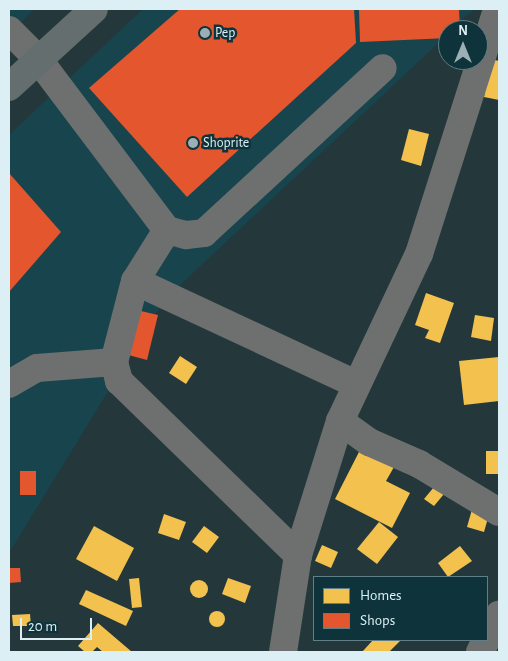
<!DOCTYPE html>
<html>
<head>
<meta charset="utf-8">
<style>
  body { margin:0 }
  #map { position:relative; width:508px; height:661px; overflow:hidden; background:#24383c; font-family:"Alegreya Sans",sans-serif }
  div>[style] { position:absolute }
  .built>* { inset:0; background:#18444d }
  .homes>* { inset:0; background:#f2c14e }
  .round { border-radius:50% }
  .shops>* { inset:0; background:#e4572e }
  .minor>* { height:28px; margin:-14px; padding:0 14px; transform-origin:14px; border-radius:14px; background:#6e706f }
  .highway>* { height:28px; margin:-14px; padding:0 14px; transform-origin:14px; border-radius:14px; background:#656e6f }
  .dots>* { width:14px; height:14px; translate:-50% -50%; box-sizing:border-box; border:2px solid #0e333b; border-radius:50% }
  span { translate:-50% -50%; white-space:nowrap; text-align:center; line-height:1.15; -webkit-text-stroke:5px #0e333b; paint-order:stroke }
  .poi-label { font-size:14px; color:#dceff4 }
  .left { translate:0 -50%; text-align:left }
  .frame { position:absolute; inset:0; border:10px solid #dceff4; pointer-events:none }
  .legend { position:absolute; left:313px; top:576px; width:175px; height:65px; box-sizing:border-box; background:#0e333b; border:1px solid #607e85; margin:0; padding:6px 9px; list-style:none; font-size:15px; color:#dceff4 }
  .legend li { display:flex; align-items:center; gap:10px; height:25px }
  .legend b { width:25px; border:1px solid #607e85 }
  .north { position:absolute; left:438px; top:20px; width:50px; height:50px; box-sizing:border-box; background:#0e333b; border:1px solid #607e85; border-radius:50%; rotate:0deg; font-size:14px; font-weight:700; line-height:20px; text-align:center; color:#dceff4 }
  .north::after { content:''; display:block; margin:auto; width:18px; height:22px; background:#9cafb4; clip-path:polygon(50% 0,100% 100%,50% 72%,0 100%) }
  .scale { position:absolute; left:20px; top:618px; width:72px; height:22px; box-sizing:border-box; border:2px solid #dceff4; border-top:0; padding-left:6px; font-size:15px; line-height:18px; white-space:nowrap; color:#dceff4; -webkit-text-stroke:4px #0e333b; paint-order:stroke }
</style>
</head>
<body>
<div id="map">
  <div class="built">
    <div style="clip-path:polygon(9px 9px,34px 9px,9px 35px)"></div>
    <div style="clip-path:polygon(143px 9px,475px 9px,448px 30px,448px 34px,164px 300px,9px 553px,9px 135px)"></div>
  </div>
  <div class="homes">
    <div style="clip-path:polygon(491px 59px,499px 61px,499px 100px,484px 97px)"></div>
    <div style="clip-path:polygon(409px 129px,429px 134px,421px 166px,401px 160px)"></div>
    <div style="clip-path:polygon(426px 293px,454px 303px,440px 343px,425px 338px,429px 330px,415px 325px)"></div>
    <div style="clip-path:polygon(475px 315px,494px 318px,491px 341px,471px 337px)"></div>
    <div style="clip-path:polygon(180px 356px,197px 367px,186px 384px,169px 373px)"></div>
    <div style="clip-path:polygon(499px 357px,499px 401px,464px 405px,459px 361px)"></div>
    <div style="clip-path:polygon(360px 450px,394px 467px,386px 481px,410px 493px,392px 528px,335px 499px)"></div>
    <div style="clip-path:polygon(486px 451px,499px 451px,499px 474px,486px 474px)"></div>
    <div style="clip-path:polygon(434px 487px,444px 494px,434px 506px,424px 499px)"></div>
    <div style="clip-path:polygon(473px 506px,490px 511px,484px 532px,467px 527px)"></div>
    <div style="clip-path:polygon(164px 514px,186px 522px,179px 540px,158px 533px)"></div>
    <div style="clip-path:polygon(379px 522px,398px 537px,377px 564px,357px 549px)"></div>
    <div style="clip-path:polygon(94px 526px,134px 548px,117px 581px,76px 559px)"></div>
    <div style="clip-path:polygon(204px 526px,219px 537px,207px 553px,192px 542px)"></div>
    <div style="clip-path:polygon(322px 545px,338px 552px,331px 568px,315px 561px)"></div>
    <div style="clip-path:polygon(460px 546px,472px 561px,448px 577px,438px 563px)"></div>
    <div style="clip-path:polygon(139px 578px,142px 607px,132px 608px,129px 579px)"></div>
    <div style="clip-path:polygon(228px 578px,251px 586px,245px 603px,222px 594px)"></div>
    <div class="round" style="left:190px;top:580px;width:18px;height:18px"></div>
    <div style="clip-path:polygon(86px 590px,133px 611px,126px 626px,79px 604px)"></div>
    <div class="round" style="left:209px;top:611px;width:16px;height:16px"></div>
    <div style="clip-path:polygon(30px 614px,31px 626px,13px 626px,12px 615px)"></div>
    <div style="clip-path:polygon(98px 623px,132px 652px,103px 652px,97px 647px,92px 652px,85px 652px,78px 646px)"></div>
    <div style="clip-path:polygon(373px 640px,401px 640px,389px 652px,362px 652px)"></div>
  </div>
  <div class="shops">
    <div style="clip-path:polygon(180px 9px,354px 9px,356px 43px,187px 197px,89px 88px)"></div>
    <div style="clip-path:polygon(359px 9px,459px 9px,460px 30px,448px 30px,448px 38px,360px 42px)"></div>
    <div style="clip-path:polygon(9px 173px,61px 232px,9px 292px)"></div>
    <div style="clip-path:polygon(132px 309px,158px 315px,147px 360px,121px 353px)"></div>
    <div style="clip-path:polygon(20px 471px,36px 471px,36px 495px,20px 495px)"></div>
    <div style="clip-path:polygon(9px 568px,20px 568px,21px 582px,9px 583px)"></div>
  </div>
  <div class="minor">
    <div style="left:9px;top:30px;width:41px;rotate:45deg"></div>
    <div style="left:38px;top:59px;width:214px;rotate:53deg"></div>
    <div style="left:167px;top:230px;width:20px;rotate:15deg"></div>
    <div style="left:186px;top:235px;width:18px;rotate:-6deg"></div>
    <div style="left:204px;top:233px;width:243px;rotate:-42.7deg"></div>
    <div style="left:167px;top:230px;width:60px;rotate:122.1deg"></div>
    <div style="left:135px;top:281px;width:84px;rotate:104.5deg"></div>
    <div style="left:114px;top:362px;width:20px;rotate:75deg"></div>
    <div style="left:119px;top:381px;width:250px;rotate:44.2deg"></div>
    <div style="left:135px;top:281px;width:244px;rotate:25deg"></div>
    <div style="left:9px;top:384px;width:32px;rotate:-30deg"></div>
    <div style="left:37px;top:368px;width:77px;rotate:-4.5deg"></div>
    <div style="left:340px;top:421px;width:36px;rotate:36deg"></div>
    <div style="left:369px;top:442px;width:55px;rotate:23.7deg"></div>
    <div style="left:419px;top:464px;width:93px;rotate:31deg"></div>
    <div style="left:283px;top:652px;width:98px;rotate:-81.2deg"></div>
    <div style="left:298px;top:555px;width:140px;rotate:-72.6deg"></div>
    <div style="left:340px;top:421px;width:185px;rotate:-64.7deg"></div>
    <div style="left:419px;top:254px;width:257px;rotate:-72.3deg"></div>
    <div style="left:480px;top:652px;width:42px;rotate:-62.8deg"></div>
  </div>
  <div class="highway">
    <div style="left:9px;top:87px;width:115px;rotate:-42.5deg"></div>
  </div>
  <div class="dots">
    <div style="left:205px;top:33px;background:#9cafb4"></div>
    <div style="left:193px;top:143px;background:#9cafb4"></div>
  </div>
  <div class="poi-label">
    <span class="left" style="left:215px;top:33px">Pep</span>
    <span class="left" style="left:203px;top:143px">Shoprite</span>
  </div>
  <div class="frame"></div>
  <ul class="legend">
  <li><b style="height:14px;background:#f2c14e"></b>Homes</li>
  <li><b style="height:14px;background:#e4572e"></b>Shops</li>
  </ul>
  <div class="north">N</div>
  <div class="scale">20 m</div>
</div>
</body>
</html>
